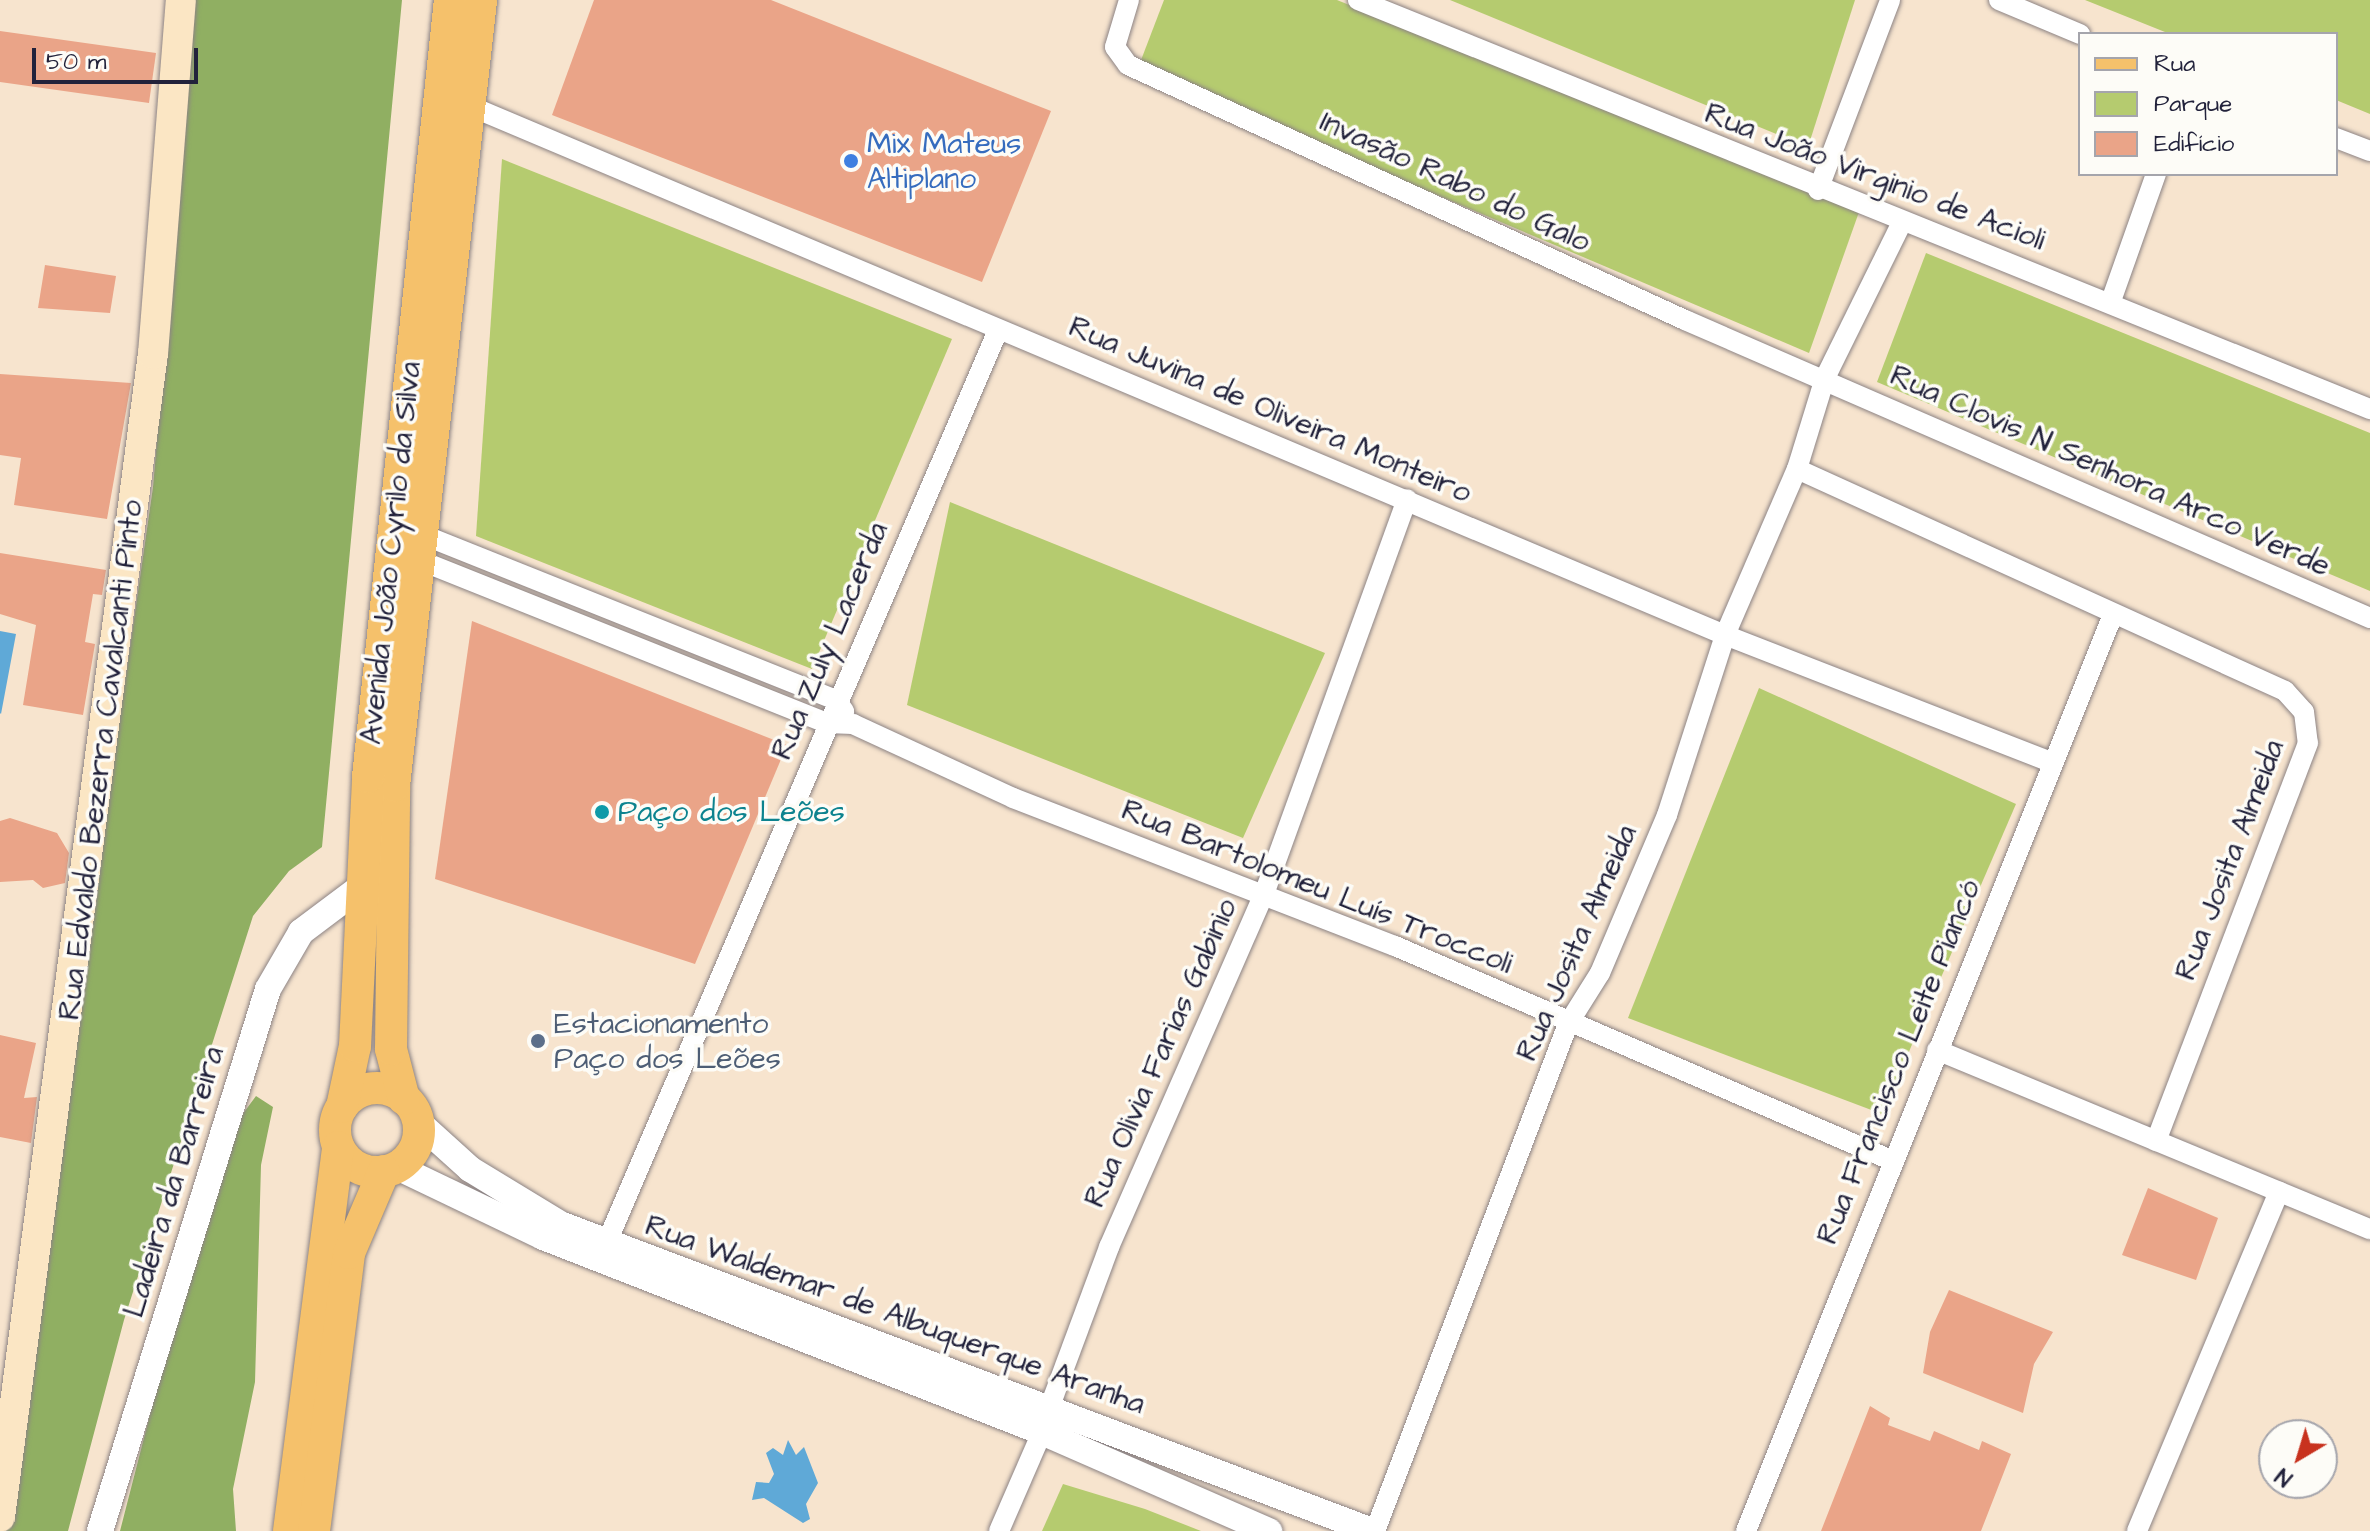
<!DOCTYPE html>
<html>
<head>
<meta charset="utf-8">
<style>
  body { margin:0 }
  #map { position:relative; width:2370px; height:1531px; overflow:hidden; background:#f7e4ce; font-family:"Architects Daughter",sans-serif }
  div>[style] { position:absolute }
  .green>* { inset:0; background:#b5cb6f }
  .forest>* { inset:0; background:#90af62 }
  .water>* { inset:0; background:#5fa9d7 }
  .building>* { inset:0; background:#eaa488 }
  .roads { filter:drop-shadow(0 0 2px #8c8384) drop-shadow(0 0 2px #8c8384) }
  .minor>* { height:20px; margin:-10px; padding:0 10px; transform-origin:10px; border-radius:10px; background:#fff }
  .tertiary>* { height:26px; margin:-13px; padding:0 13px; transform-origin:13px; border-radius:13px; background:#fff }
  .secondary>* { height:30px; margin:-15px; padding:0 15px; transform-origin:15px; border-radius:15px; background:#fbe6c4 }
  .primary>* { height:32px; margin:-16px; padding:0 16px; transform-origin:16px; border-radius:16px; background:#f5c16b }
  .primary>.ring { margin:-16px; padding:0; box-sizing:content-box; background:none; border:32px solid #f5c16b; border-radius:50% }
  .dots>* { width:22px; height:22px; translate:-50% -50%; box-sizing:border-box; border:4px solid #fdfcf7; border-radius:50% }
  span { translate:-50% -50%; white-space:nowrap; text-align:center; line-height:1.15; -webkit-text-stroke:7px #fdfcf7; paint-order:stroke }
  .shop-label { font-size:30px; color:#366cbe }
  .left { translate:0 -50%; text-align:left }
  .street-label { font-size:30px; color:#22223b }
  .culture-label { font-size:30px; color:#0d838f }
  .service-label { font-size:30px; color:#4e5e75 }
  .legend { position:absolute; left:2078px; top:32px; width:260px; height:144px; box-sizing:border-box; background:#fdfcf7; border:2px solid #a5a5ac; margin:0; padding:10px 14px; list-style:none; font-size:24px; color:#22223b }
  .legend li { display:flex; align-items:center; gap:16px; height:40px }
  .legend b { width:40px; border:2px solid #a5a5ac }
  .north { position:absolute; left:2258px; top:1419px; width:80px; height:80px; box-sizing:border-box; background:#fdfcf7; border:2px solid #a5a5ac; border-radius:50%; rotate:218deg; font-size:22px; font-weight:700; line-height:32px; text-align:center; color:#22223b }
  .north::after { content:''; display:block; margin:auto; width:28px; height:36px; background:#c8321e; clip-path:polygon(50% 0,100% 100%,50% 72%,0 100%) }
  .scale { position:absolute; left:32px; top:48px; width:166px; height:36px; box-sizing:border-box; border:4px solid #22223b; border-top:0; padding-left:10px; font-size:24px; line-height:28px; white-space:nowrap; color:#22223b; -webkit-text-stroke:6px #fdfcf7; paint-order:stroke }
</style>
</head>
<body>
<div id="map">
  <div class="green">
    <div style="clip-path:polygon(1164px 0,1337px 0,1859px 212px,1809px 353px,1138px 68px)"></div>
    <div style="clip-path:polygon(1450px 0,1855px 0,1808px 147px)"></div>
    <div style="clip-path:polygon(2085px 0,2370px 0,2370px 114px,2336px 100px,2336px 34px,2170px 34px)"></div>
    <div style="clip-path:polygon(502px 159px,952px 339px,812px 669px,476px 536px)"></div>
    <div style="clip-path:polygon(1926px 253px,2370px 433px,2370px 591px,1877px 382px)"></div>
    <div style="clip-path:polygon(950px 502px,1325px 653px,1243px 838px,907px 705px)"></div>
    <div style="clip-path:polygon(1759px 688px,2016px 804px,1882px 1114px,1628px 1018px)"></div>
    <div style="clip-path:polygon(1063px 1484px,1145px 1509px,1201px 1531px,1042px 1531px)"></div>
  </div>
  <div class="forest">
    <div style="clip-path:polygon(194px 0,402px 0,322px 847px,289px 871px,253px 916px,124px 1320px,68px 1531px,3px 1531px,153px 487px)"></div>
    <div style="clip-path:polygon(256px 1096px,273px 1107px,261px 1165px,255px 1382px,233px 1489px,236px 1531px,120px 1531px,219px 1146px)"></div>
  </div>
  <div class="water">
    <div style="clip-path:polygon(0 631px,16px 634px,1px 714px,0 713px)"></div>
    <div style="clip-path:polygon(788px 1440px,796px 1455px,804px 1447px,818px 1483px,806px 1504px,810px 1519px,803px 1523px,764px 1498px,752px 1500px,756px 1482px,769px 1483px,774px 1474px,766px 1453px,773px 1448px,783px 1455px)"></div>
  </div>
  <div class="building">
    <div style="clip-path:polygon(594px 0,771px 0,1051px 111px,982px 282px,552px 115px)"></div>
    <div style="clip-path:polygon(0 31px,156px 53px,149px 103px,0 82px)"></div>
    <div style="clip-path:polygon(45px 265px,116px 276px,110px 313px,38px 308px)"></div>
    <div style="clip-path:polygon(0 374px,131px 383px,107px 519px,14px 505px,21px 458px,0 455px)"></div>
    <div style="clip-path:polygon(0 553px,106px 570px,102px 595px,93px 594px,85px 642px,95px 644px,83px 715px,23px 705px,36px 625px,0 614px)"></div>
    <div style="clip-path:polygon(472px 621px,787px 745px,695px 964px,435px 879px)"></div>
    <div style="clip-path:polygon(10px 818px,57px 833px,69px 853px,65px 883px,43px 888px,33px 880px,0 882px,0 821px)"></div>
    <div style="clip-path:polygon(0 1035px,36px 1043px,24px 1098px,37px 1097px,31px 1143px,0 1137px)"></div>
    <div style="clip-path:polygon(2148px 1188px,2218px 1218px,2196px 1280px,2122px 1255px)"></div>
    <div style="clip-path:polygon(1949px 1290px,2053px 1332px,2034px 1364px,2023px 1413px,1923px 1373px,1930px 1332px)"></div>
    <div style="clip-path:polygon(1870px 1406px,1890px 1418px,1888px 1425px,1930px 1441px,1934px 1431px,1979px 1450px,1982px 1441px,2011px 1454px,1981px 1531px,1821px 1531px)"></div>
  </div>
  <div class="roads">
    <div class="minor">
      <div style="left:1129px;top:0;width:49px;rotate:106.6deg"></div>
      <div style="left:1115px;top:47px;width:22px;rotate:54deg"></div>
      <div style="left:1128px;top:65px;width:613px;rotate:24.6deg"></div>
      <div style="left:1685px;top:320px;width:747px;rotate:23.51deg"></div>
      <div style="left:1358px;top:0;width:1092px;rotate:22.01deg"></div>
      <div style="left:1999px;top:0;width:88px;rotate:22.8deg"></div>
      <div style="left:470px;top:106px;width:1362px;rotate:22.86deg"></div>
      <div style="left:1725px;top:635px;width:350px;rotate:21.3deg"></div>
      <div style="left:2336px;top:138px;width:36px;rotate:21deg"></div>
      <div style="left:1818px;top:190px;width:203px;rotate:-69.2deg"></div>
      <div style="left:2111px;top:301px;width:135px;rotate:-70.5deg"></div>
      <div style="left:1797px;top:469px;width:536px;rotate:24.46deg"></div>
      <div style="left:2285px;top:691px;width:28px;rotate:48deg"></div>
      <div style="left:2304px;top:712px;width:31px;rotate:83deg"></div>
      <div style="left:2308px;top:743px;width:426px;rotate:110.9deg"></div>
      <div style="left:421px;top:534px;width:447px;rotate:21.8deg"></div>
      <div style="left:836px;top:700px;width:14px;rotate:54deg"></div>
      <div style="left:419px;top:560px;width:438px;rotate:21.8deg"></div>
      <div style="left:826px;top:723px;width:27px;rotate:2deg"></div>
      <div style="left:853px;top:724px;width:176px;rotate:24.8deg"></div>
      <div style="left:1013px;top:798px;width:410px;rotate:21.2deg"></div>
      <div style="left:1395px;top:946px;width:540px;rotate:23.34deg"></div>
      <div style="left:1937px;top:1050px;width:469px;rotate:22.5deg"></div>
      <div style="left:607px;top:1242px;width:992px;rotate:-66.79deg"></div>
      <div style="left:1050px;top:1406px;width:170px;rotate:-69.6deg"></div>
      <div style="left:1109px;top:1247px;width:382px;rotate:-66.3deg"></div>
      <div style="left:1263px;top:897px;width:423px;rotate:-70.1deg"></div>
      <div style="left:999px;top:1531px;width:108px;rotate:-66.5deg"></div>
      <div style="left:1375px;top:1531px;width:542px;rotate:-69.16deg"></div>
      <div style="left:1568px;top:1024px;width:60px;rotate:-57.9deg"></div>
      <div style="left:1600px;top:973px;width:172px;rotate:-67deg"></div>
      <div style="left:1667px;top:815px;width:189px;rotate:-72.1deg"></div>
      <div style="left:1725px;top:635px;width:181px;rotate:-66.6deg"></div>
      <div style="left:1797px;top:469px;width:95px;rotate:-72.9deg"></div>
      <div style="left:1825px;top:378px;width:172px;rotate:-63.7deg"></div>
      <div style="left:1746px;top:1531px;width:985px;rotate:-68.18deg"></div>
      <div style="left:2137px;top:1531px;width:368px;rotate:-67.3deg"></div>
    </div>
    <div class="tertiary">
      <div style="left:418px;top:1122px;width:70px;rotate:42.1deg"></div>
      <div style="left:470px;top:1169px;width:105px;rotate:31.4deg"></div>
      <div style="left:560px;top:1224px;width:868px;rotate:20.71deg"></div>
      <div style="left:397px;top:1167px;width:162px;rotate:25.6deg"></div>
      <div style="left:543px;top:1237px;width:536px;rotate:21.34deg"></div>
      <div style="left:1042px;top:1432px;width:248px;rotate:23.6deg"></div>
      <div style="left:100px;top:1531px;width:567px;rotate:-72.78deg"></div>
      <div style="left:268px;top:989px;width:66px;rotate:-59.9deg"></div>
      <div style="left:301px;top:932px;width:76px;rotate:-37deg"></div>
    </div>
    <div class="secondary">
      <div style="left:0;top:1517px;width:1173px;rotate:-82.51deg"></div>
      <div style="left:153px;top:354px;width:355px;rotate:-85.5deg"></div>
    </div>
    <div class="primary">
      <div class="ring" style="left:335px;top:1088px;width:52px;height:52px"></div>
      <div style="left:404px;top:1099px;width:52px;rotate:-104.6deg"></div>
      <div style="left:391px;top:1049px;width:263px;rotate:-89.3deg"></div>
      <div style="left:394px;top:786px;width:791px;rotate:-83.68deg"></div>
      <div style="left:342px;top:1107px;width:62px;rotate:-78deg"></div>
      <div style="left:355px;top:1046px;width:269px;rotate:-87.2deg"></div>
      <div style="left:368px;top:777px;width:781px;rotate:-83.98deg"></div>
      <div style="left:289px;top:1531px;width:387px;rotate:-82.7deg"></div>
      <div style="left:314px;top:1531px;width:280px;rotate:-82.8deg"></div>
      <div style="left:349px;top:1253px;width:89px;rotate:-66.9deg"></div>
    </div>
  </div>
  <div class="dots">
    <div style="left:851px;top:161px;background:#3f7fe0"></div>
    <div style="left:602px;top:812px;background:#0f9aa8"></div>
    <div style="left:538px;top:1041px;background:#5c6f8a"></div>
  </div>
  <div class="shop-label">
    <span class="left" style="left:867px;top:161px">Mix Mateus<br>Altiplano</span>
  </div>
  <div class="street-label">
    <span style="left:1875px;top:177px;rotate:21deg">Rua João Virginio de Acioli</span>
    <span style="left:1455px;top:182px;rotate:25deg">Invasão Rabo do Galo</span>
    <span style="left:1270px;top:410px;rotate:23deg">Rua Juvina de Oliveira Monteiro</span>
    <span style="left:2110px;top:471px;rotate:24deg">Rua Clovis N Senhora Arco Verde</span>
    <span style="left:391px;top:553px;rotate:-84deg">Avenida João Cyrilo da Silva</span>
    <span style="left:830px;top:641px;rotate:-67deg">Rua Zuly Lacerda</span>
    <span style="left:101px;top:760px;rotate:-83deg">Rua Edvaldo Bezerra Cavalcanti Pinto</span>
    <span style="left:2230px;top:860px;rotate:-69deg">Rua Josita Almeida</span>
    <span style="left:1317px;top:887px;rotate:22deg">Rua Bartolomeu Luís Troccoli</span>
    <span style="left:1577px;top:943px;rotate:-66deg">Rua Josita Almeida</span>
    <span style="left:1161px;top:1053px;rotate:-66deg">Rua Olivia Farias Gabinio</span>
    <span style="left:1899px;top:1062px;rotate:-68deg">Rua Francisco Leite Piancó</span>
    <span style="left:174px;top:1182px;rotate:-73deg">Ladeira da Barreira</span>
    <span style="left:895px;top:1315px;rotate:20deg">Rua Waldemar de Albuquerque Aranha</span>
  </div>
  <div class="culture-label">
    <span class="left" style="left:618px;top:812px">Paço dos Leões</span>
  </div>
  <div class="service-label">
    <span class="left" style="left:554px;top:1041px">Estacionamento<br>Paço dos Leões</span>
  </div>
  <ul class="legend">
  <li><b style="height:10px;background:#f5c16b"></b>Rua</li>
  <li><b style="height:22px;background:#b5cb6f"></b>Parque</li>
  <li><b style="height:22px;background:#eaa488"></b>Edifício</li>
  </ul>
  <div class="north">N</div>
  <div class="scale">50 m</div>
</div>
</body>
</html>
